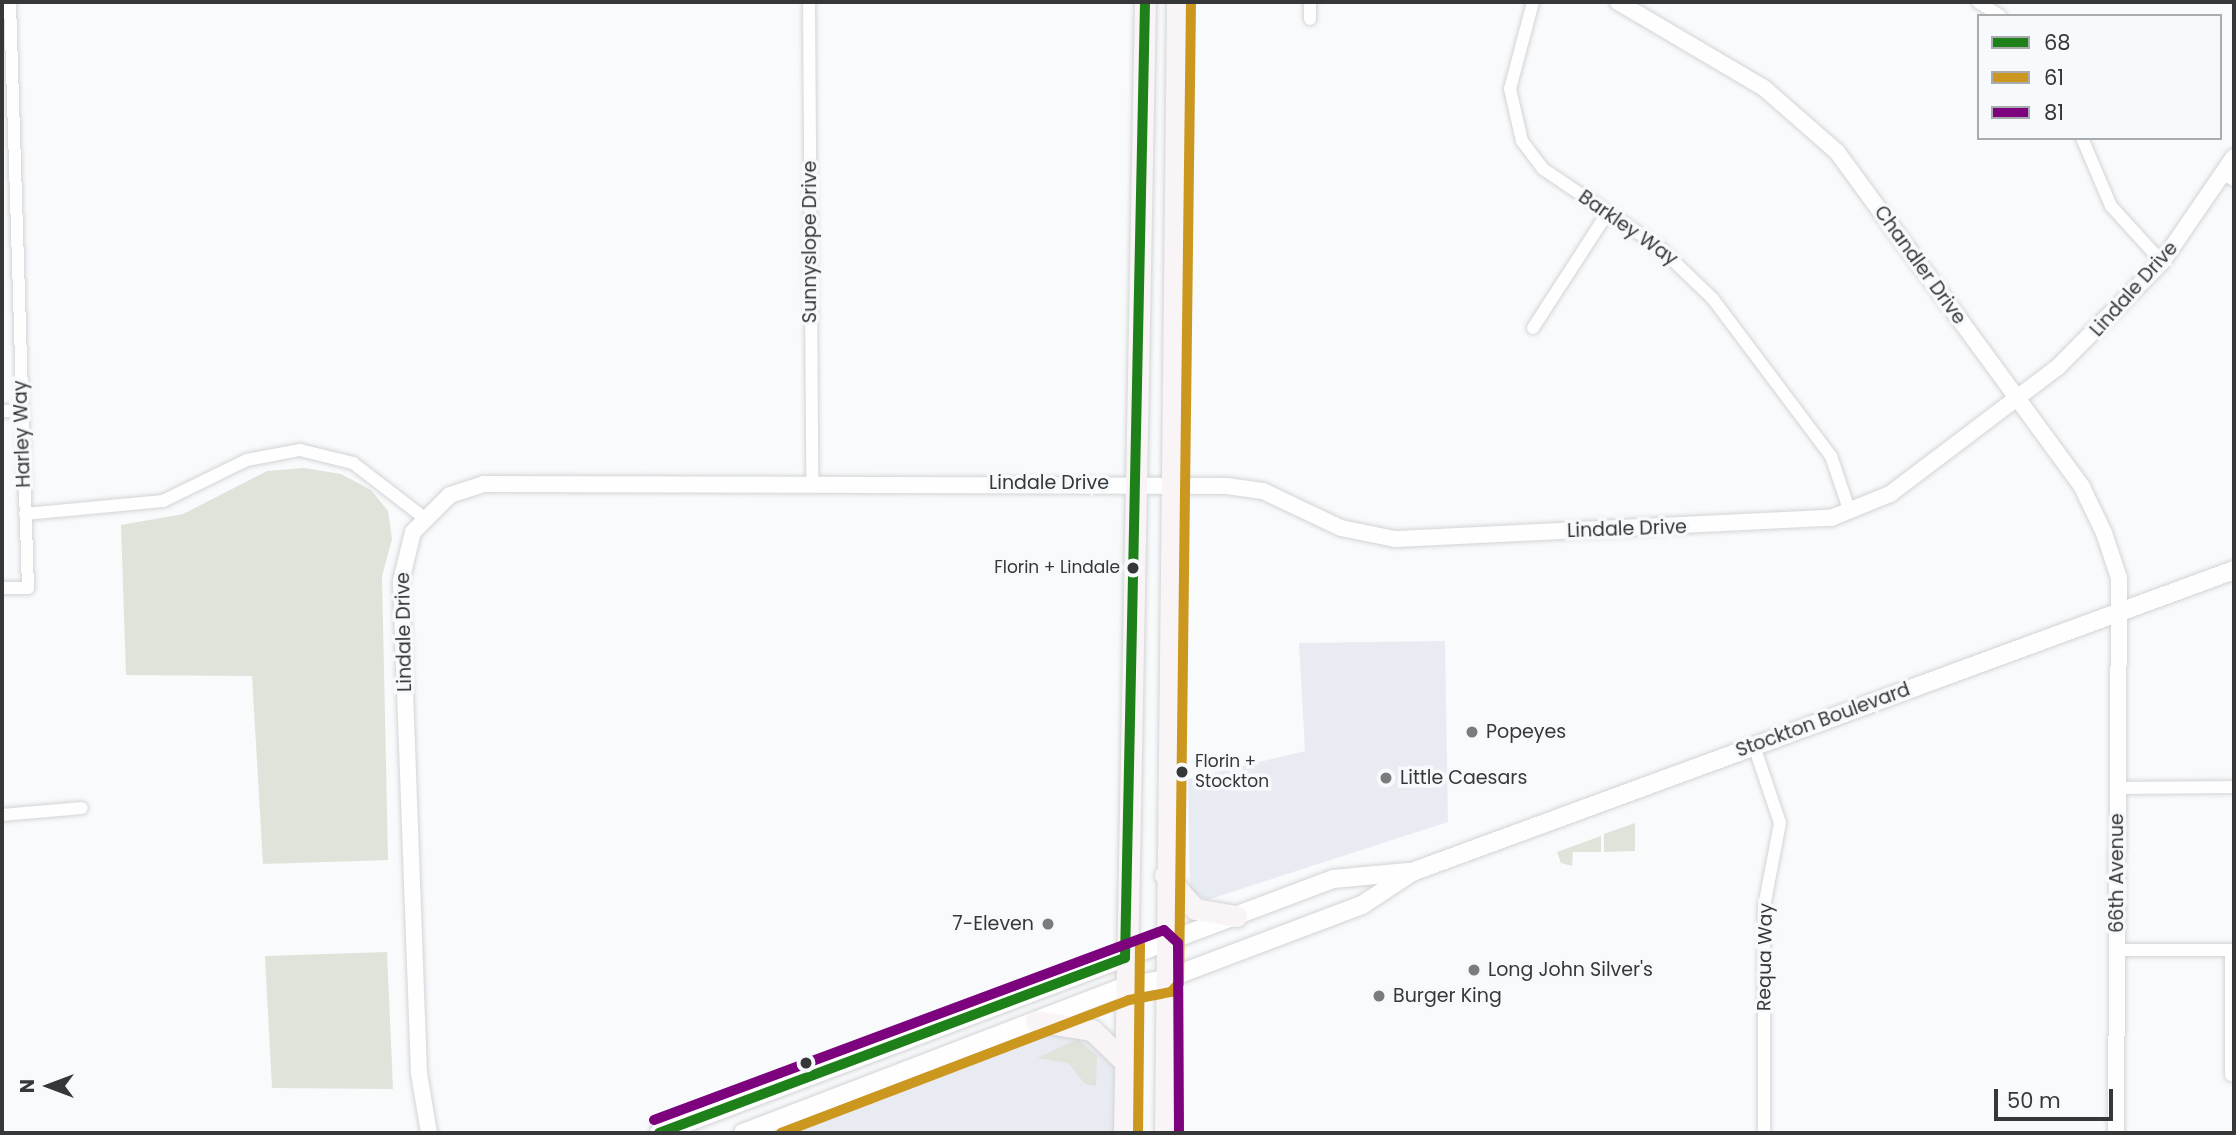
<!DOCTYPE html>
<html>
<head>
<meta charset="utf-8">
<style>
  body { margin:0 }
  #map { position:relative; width:2236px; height:1135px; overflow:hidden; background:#f8fafc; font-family:Poppins,sans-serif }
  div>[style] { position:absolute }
  .built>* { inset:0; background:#e8ecf2 }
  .green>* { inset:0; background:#e0e3da }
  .roads { filter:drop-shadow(0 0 2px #d3d4d5) drop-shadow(0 0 2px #d3d4d5) }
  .minor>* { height:12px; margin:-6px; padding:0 6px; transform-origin:6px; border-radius:6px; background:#fefeff }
  .tertiary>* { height:16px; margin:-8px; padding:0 8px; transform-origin:8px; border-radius:8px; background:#fefeff }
  .secondary>* { height:18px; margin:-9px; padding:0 9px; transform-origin:9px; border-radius:9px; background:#fefeff }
  .primary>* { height:21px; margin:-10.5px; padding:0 10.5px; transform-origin:10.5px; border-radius:10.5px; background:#f9f5f6 }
  .bus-1>* { height:10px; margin:-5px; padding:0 5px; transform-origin:5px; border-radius:5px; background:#1e8019 }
  .bus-2>* { height:10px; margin:-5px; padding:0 5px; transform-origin:5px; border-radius:5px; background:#cb971e }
  .bus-3>* { height:10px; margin:-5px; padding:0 5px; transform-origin:5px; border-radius:5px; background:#7c027e }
  .dots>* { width:19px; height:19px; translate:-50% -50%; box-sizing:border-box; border:4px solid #f7fafd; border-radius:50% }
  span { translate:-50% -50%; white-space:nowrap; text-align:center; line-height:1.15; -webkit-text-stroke:7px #f7fafd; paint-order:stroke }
  .bus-label { font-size:17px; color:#353738 }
  .right { translate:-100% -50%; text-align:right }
  .left { translate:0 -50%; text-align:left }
  .street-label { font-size:19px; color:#353738 }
  .poi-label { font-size:19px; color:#353738 }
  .frame { position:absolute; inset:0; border:4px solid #353738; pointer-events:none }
  .legend { position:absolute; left:1977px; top:14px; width:245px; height:126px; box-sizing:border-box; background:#f7fafd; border:2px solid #a9acae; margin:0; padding:9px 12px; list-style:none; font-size:21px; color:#353738 }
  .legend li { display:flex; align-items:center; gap:14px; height:35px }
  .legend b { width:35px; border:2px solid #a9acae }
  .north { position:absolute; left:14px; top:1051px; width:70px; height:70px; -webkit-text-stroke:5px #f7fafd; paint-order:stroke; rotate:270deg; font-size:19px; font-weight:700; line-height:28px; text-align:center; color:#353738 }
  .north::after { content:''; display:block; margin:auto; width:24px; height:32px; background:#353738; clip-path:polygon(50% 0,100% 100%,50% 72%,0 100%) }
  .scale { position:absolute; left:1994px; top:1089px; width:119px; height:32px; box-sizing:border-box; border:4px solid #353738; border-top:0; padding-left:9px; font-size:21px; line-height:24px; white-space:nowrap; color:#353738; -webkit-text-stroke:5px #f7fafd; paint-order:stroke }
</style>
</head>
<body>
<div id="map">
  <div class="built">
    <div style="clip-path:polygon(1445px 641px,1448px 822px,1207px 900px,1190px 891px,1188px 779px,1305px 751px,1299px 643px)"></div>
    <div style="clip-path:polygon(1036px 1021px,1092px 1030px,1125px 1062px,1124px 1133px,740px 1133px)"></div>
  </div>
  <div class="green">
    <div style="clip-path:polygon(304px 468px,341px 474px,371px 490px,388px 511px,392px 539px,382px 576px,388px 860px,263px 864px,252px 676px,126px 675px,121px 525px,183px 514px,267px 471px)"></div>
    <div style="clip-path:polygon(1635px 823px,1635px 851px,1604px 852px,1604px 834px)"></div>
    <div style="clip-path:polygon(1601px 836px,1601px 852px,1573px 852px,1572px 866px,1561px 863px,1557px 852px)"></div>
    <div style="clip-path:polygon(387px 952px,393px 1089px,272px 1088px,265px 956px)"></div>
    <div style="clip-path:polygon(1078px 1039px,1097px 1056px,1096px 1086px,1085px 1084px,1068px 1063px,1037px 1058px)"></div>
  </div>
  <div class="roads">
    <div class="minor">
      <div style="left:809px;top:2px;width:481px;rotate:89.6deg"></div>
      <div style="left:1533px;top:2px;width:90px;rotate:104.8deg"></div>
      <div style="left:1510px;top:89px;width:53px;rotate:77deg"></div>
      <div style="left:1522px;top:141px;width:35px;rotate:53deg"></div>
      <div style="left:1543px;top:169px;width:140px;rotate:33.9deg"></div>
      <div style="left:1659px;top:247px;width:75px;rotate:43.9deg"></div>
      <div style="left:1713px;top:299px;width:196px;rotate:53.1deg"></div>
      <div style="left:1831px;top:456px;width:59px;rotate:71.3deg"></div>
      <div style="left:1978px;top:2px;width:26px;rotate:32deg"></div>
      <div style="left:1310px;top:19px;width:17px;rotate:-90deg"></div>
      <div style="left:2082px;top:138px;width:74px;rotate:66.9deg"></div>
      <div style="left:2111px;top:206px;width:76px;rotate:47.7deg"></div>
      <div style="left:2225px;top:175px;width:10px;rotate:29deg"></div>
      <div style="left:1533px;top:328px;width:138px;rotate:-57.1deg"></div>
      <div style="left:2px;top:411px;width:19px"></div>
      <div style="left:25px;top:514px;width:139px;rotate:-5.4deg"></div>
      <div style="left:163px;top:501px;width:93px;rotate:-26deg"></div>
      <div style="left:247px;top:460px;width:54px;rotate:-10.7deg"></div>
      <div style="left:300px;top:450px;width:55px;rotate:13.8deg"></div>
      <div style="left:353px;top:463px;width:88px;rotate:37.6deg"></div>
      <div style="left:2px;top:588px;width:26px"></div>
      <div style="left:28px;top:588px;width:586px;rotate:-91.76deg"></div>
      <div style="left:1754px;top:746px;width:81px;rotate:71.3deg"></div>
      <div style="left:1780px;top:823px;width:86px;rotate:100.8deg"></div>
      <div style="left:1764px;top:907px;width:226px;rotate:90deg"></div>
      <div style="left:2118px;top:788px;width:116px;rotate:-0.5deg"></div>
      <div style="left:2px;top:815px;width:80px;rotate:-5deg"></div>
      <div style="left:2117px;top:950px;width:117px"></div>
      <div style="left:2231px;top:950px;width:125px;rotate:90deg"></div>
    </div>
    <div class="tertiary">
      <div style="left:1618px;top:2px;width:169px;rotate:30.5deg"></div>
      <div style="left:1764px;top:88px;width:97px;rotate:41.2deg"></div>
      <div style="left:1837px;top:152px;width:415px;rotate:53.8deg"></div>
      <div style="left:2082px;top:487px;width:51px;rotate:64.4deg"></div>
      <div style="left:2104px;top:533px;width:47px;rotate:71.6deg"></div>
      <div style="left:2119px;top:578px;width:555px;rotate:90.31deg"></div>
      <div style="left:429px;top:1133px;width:61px;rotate:-99.5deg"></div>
      <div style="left:419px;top:1073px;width:492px;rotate:-92.1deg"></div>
      <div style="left:401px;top:581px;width:50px;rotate:-76.2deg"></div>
      <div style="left:413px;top:532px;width:52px;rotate:-45deg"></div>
      <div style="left:450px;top:495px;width:36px;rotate:-18deg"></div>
      <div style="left:484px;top:484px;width:743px;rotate:0.15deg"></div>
      <div style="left:1227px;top:486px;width:36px;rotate:8deg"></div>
      <div style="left:1263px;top:491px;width:86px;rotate:25.4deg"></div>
      <div style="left:1341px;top:528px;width:55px;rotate:11.5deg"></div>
      <div style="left:1395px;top:539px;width:437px;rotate:-2.8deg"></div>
      <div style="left:1831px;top:518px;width:64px;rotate:-22.1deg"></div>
      <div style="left:1890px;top:494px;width:211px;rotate:-37.1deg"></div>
      <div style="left:2058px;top:367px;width:148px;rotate:-45.3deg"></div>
      <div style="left:2162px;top:262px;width:127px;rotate:-55.6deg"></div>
    </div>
    <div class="secondary">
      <div style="left:659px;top:1133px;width:720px;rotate:-20.65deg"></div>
      <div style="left:1333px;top:879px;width:75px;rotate:-5.3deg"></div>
      <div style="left:743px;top:1133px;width:409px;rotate:-21deg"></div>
      <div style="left:1125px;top:986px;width:42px;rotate:-9.7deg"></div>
      <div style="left:1166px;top:979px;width:210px;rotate:-20.7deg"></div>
      <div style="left:1362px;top:905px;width:60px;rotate:-33.4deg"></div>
      <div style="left:1412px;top:872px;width:876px;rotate:-20.17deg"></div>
    </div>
    <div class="primary">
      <div style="left:1165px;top:875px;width:45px;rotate:48.6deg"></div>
      <div style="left:1195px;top:909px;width:42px;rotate:9.7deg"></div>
      <div style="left:1036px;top:1021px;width:57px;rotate:9.1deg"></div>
      <div style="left:1092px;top:1030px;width:46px;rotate:44.1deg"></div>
      <div style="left:1124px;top:1133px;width:1131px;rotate:-88.94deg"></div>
      <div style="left:1165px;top:1133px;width:1131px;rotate:-89.39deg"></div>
    </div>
  </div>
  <div class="bus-1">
    <div style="left:659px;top:1133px;width:498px;rotate:-20.6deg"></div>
    <div style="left:1125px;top:958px;width:956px;rotate:-88.8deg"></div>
  </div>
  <div class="bus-2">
    <div style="left:781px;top:1133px;width:373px;rotate:-20.9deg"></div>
    <div style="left:1129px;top:1000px;width:43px;rotate:-10.8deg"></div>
    <div style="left:1171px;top:992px;width:12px;rotate:-48deg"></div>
    <div style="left:1179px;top:983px;width:981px;rotate:-89.3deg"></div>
    <div style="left:1138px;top:1133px;width:189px;rotate:-89.4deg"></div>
  </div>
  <div class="bus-3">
    <div style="left:654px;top:1120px;width:544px;rotate:-20.43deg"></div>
    <div style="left:1164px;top:930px;width:19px;rotate:43deg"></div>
    <div style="left:1178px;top:943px;width:190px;rotate:89.7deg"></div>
  </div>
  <div class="dots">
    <div style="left:1133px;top:568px;background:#353738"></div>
    <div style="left:1472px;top:732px;background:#797b7d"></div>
    <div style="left:1182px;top:772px;background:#353738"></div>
    <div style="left:1386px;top:778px;background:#797b7d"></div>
    <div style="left:1048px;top:924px;background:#797b7d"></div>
    <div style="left:1474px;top:970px;background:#797b7d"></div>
    <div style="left:1379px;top:996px;background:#797b7d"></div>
    <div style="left:806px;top:1063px;background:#353738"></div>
  </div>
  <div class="bus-label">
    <span class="right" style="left:1120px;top:568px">Florin + Lindale</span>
    <span class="left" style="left:1195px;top:772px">Florin +<br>Stockton</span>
  </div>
  <div class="street-label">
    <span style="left:1628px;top:228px;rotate:35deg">Barkley Way</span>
    <span style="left:810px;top:242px;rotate:-90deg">Sunnyslope Drive</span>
    <span style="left:1920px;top:265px;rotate:54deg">Chandler Drive</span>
    <span style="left:2134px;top:289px;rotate:-48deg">Lindale Drive</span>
    <span style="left:22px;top:434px;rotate:-92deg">Harley Way</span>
    <span style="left:1049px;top:483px">Lindale Drive</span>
    <span style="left:1627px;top:529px;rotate:-2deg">Lindale Drive</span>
    <span style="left:404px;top:632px;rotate:-91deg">Lindale Drive</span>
    <span style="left:1823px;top:720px;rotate:-20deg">Stockton Boulevard</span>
    <span style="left:2117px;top:873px;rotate:-90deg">66th Avenue</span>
    <span style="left:1765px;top:957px;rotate:-89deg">Requa Way</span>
  </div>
  <div class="poi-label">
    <span class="left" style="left:1486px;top:732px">Popeyes</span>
    <span class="left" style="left:1400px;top:778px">Little Caesars</span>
    <span class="right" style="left:1034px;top:924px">7-Eleven</span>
    <span class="left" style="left:1488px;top:970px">Long John Silver's</span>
    <span class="left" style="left:1393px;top:996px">Burger King</span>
  </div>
  <div class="frame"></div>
  <ul class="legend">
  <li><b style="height:9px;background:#1e8019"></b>68</li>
  <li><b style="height:9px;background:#cb971e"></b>61</li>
  <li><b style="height:9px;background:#7c027e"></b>81</li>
  </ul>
  <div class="north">N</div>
  <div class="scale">50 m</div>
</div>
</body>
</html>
